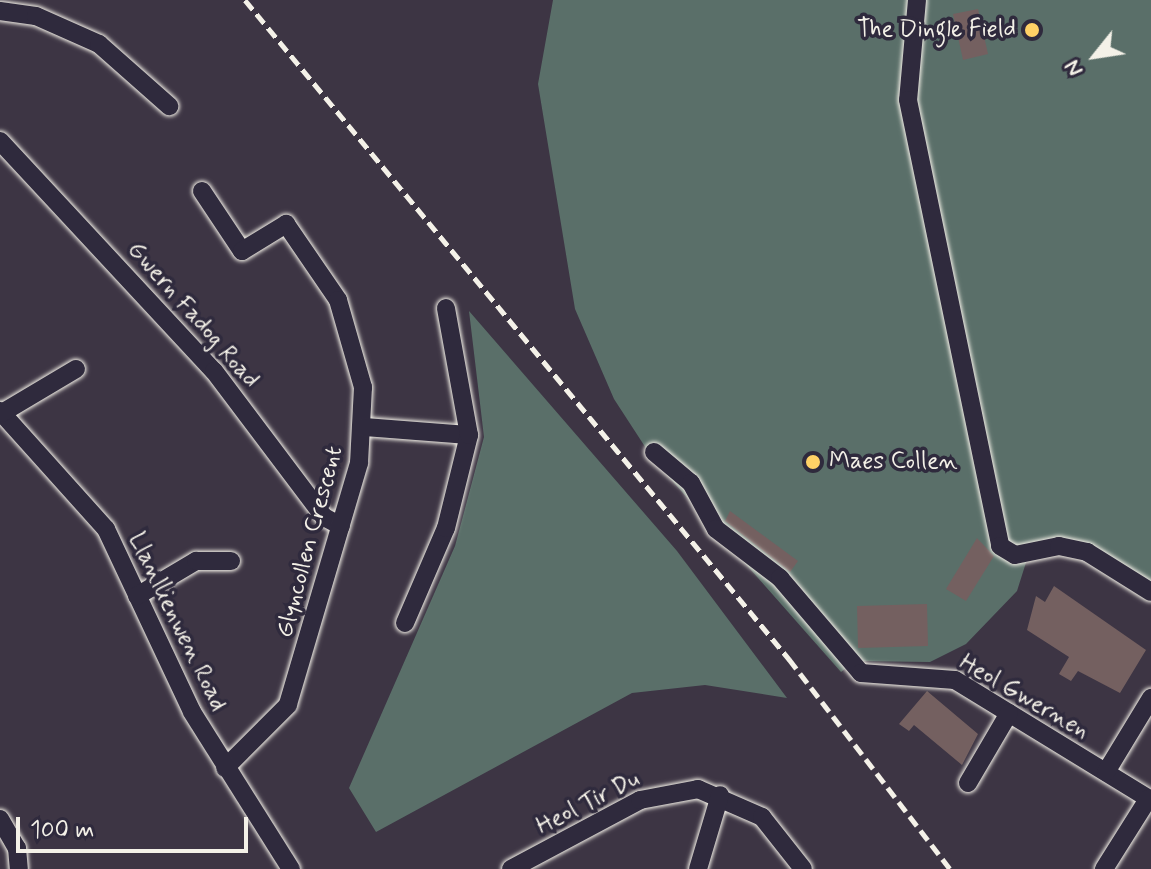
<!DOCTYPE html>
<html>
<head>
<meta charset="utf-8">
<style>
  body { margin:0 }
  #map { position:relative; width:1151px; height:869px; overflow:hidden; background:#3d3544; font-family:Mynerve,sans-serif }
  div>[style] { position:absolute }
  .green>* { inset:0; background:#5a6f69 }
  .building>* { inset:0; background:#746060 }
  .roads { filter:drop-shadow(0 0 2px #f4f1e8) drop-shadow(0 0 2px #f4f1e8) }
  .minor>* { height:18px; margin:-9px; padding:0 9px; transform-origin:9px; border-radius:9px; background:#2f2a3d }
  .rail>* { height:5px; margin-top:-2.5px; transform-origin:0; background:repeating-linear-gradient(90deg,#f4f1e8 0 12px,transparent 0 18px) }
  .dots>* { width:22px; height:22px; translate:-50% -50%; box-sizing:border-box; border:4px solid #2f2a3d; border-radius:50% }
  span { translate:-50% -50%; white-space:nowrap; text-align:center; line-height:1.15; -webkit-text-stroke:7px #2f2a3d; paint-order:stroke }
  .poi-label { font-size:24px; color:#f4f1e8 }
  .right { translate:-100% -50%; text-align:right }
  .left { translate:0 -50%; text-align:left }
  .street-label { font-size:24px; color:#f4f1e8 }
  .north { position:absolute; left:1055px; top:16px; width:80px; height:80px; -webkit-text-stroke:6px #2f2a3d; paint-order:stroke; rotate:240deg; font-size:22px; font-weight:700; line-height:32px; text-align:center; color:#f4f1e8 }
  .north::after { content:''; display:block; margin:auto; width:28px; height:36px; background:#f4f1e8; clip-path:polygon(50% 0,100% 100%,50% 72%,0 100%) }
  .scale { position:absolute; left:16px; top:817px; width:232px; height:36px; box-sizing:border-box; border:4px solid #f4f1e8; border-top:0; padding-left:10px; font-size:24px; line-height:28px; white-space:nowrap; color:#f4f1e8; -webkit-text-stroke:6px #2f2a3d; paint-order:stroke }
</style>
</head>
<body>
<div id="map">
  <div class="green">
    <div style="clip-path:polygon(553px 0,1151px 0,1151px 592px,1101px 557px,1029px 553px,1017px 591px,966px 644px,930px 662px,855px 661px,841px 672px,653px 459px,614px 399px,575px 309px,538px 84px)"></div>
    <div style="clip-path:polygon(469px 311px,677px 551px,787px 698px,705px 685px,632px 693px,376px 832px,349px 788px,455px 546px,484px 437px)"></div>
  </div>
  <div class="building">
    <div style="clip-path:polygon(978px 9px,988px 54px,963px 60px,953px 14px)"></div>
    <div style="clip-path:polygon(730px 511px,798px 561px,790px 572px,725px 521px)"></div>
    <div style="clip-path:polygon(977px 538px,994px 556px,966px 601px,946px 589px)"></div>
    <div style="clip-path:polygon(1054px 586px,1146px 650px,1120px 693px,1078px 671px,1071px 681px,1059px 674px,1069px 657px,1027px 630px,1036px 596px,1045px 602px)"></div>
    <div style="clip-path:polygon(927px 604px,928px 646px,858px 648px,857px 606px)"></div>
    <div style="clip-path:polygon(927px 691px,978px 734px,962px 765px,914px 725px,909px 731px,899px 724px)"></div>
  </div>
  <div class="roads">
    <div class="minor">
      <div style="left:917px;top:0;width:100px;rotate:95.1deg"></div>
      <div style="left:908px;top:100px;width:455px;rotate:78.3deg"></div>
      <div style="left:1000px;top:546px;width:17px;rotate:31deg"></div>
      <div style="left:1015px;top:555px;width:45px;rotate:-11.6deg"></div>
      <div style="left:1059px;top:546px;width:29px;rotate:12deg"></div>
      <div style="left:1087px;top:552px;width:75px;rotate:32deg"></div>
      <div style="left:0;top:11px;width:36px;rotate:8deg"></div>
      <div style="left:36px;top:16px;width:69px;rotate:24deg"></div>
      <div style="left:99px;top:44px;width:94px;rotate:41.5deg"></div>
      <div style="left:0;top:141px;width:314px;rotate:47.1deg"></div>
      <div style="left:214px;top:371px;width:183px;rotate:53deg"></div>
      <div style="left:324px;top:517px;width:19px;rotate:28deg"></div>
      <div style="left:202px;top:191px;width:72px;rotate:56.3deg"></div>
      <div style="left:242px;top:251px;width:52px;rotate:-31.5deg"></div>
      <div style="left:286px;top:224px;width:92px;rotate:55.6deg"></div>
      <div style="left:338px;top:300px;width:91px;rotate:74deg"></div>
      <div style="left:363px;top:387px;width:76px;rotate:93deg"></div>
      <div style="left:359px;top:463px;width:252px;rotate:106.4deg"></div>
      <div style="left:288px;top:705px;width:89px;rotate:135deg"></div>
      <div style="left:0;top:411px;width:159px;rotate:48.1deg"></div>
      <div style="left:106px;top:529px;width:202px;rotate:64.8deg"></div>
      <div style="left:192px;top:712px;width:186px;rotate:57.8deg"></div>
      <div style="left:2px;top:413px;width:86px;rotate:-30.7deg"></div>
      <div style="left:364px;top:427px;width:105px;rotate:4.4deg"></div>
      <div style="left:654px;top:452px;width:48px;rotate:40deg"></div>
      <div style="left:691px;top:483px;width:52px;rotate:61.5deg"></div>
      <div style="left:716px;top:529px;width:81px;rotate:37.4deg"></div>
      <div style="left:780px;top:578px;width:125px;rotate:49.5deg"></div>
      <div style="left:861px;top:673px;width:94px;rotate:4.3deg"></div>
      <div style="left:955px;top:680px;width:230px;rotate:31.5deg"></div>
      <div style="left:137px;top:596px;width:69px;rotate:-30.7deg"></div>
      <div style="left:196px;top:561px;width:35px"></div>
      <div style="left:405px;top:623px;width:103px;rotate:-66.7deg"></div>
      <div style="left:446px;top:528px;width:96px;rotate:-76.1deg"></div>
      <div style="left:469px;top:435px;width:129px;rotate:-100.3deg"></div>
      <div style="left:1106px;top:772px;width:87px;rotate:-58.7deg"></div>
      <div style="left:968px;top:783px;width:81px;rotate:-59.6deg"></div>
      <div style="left:0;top:819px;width:34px;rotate:60deg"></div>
      <div style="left:17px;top:848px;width:21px;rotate:85deg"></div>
      <div style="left:511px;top:869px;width:146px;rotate:-28.1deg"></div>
      <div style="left:640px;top:800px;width:59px;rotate:-10.7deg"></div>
      <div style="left:698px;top:789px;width:70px;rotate:23.6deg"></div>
      <div style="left:762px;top:817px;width:66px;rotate:51.7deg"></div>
      <div style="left:698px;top:869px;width:77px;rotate:-73.4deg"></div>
      <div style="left:1104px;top:869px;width:83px;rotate:-57.8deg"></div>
    </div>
  </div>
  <div class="rail">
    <div style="left:245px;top:0;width:855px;rotate:50.46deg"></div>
    <div style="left:789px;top:659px;width:265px;rotate:52.5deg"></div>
  </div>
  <div class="dots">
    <div style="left:1032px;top:30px;background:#ffd166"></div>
    <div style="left:813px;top:462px;background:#ffd166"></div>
  </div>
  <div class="poi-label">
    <span class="right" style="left:1016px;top:30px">The Dingle Field</span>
    <span class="left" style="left:829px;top:462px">Maes Collen</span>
  </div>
  <div class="street-label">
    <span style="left:193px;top:315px;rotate:49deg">Gwern Fadog Road</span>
    <span style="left:310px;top:542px;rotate:-75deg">Glyncollen Crescent</span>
    <span style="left:177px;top:622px;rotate:64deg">Llanllienwen Road</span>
    <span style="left:1024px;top:697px;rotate:30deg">Heol Gwernen</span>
    <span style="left:588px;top:803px;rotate:-27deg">Heol Tir Du</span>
  </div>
  <div class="north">N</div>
  <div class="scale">100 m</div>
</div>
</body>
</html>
